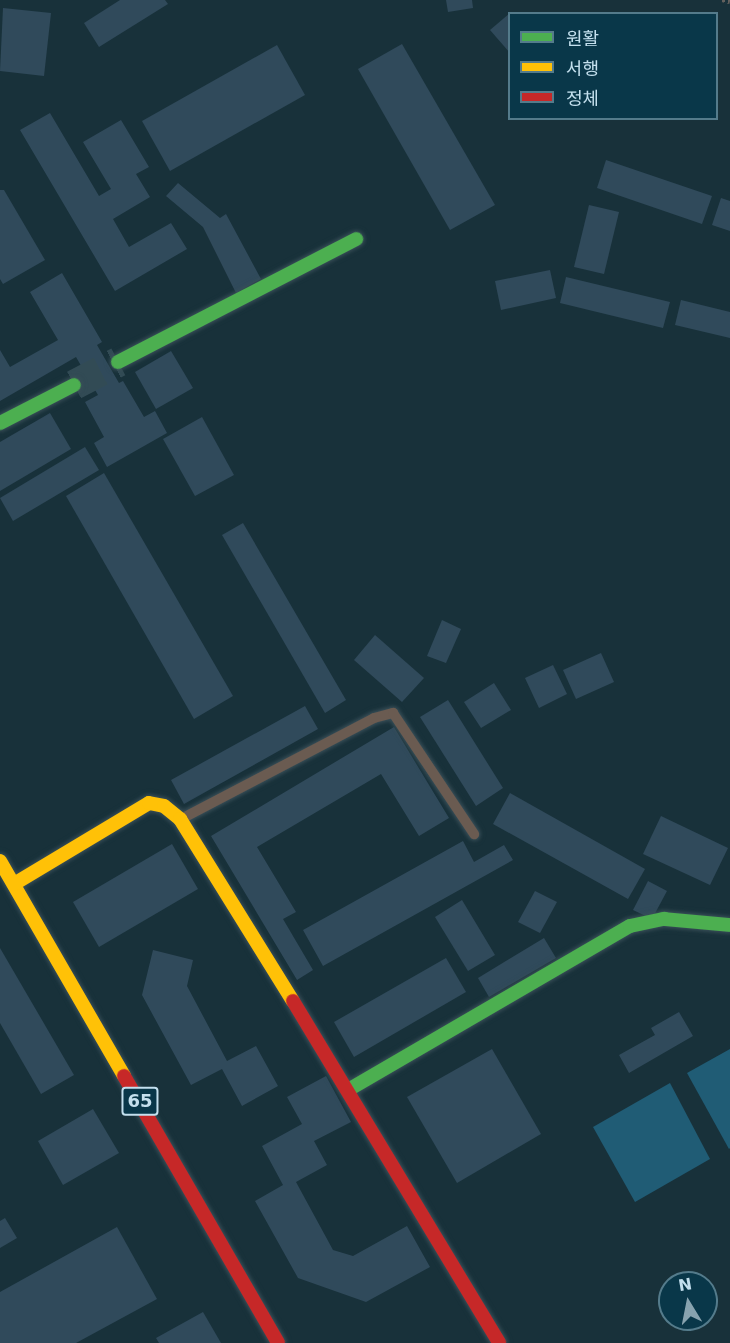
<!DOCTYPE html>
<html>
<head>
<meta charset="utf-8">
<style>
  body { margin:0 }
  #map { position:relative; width:730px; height:1343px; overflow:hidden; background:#18313a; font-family:"DejaVu Sans","Noto Sans KR",sans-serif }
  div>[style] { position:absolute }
  .green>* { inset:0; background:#205c75 }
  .building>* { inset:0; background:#304a5b }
  .secondary-tunnel>* { height:30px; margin-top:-15px; transform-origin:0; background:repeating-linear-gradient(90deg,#324b55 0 30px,transparent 0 45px) }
  .path>* { height:4px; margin-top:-2px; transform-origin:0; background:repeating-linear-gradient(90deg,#63605d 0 3px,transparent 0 6px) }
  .roads { filter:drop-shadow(0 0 2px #394f58) drop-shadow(0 0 2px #394f58) }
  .lane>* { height:10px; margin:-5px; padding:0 5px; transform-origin:5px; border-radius:5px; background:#6a5b51 }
  .fast>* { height:14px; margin:-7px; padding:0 7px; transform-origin:7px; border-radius:7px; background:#4caf50 }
  .slow>* { height:14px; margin:-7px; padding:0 7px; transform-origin:7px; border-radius:7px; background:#ffc107 }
  .jam>* { height:14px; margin:-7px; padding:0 7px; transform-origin:7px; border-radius:7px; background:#c62828 }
  span { translate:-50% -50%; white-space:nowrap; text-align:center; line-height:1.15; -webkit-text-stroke:4.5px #093749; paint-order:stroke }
  .shield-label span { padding:2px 4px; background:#093749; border:2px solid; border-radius:4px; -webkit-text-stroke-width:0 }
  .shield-label { font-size:18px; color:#c4e0ee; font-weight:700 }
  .legend { position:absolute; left:508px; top:12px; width:210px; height:108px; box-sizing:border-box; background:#093749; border:2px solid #547b8b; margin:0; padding:8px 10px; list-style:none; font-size:18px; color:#c4e0ee }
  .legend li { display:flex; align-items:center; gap:12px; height:30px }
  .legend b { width:30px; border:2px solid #547b8b }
  .north { position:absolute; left:658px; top:1271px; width:60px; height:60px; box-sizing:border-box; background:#093749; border:2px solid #547b8b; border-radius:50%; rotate:350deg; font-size:16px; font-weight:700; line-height:24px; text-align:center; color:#c4e0ee }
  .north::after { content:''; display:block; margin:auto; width:21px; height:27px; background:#88a3af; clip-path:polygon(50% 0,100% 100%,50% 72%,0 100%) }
</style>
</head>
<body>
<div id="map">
  <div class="green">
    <div style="clip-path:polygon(730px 1049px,730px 1148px,729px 1149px,687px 1073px)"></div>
    <div style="clip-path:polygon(670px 1083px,710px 1159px,635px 1202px,593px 1127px)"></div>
  </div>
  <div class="building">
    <div style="clip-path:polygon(120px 0,165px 0,168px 4px,99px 47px,84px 23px)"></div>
    <div style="clip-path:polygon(446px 0,472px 0,473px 8px,448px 12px)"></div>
    <div style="clip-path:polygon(3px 8px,51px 13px,44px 76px,0 71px)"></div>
    <div style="clip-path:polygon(510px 13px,510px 53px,490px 30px)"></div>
    <div style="clip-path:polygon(402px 44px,495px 205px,450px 230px,358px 69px)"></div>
    <div style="clip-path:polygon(277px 45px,305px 95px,170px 171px,142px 121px)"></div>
    <div style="clip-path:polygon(50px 113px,99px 196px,111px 189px,83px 142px,121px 120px,149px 167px,136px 174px,150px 197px,113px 219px,129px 247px,171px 223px,187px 249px,115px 291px,20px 130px)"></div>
    <div style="clip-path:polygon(606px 160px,712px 196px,702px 224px,597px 188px)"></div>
    <div style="clip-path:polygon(178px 183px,220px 218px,226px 214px,261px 279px,236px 293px,203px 227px,166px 196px)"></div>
    <div style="clip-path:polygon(0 190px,4px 190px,45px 260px,3px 284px,0 279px)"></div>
    <div style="clip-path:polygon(721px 198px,730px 201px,730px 231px,712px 225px)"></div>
    <div style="clip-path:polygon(589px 205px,619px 212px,604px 274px,574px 267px)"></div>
    <div style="clip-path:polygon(550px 270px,556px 298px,501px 310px,495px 281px)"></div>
    <div style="clip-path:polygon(62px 273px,102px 342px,97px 345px,119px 383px,123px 381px,144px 417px,155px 411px,167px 433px,107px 467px,94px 443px,104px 437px,85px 402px,98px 395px,76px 357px,0 401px,0 350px,10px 367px,58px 340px,30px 292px)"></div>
    <div style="clip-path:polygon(566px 277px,670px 302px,663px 328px,560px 303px)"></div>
    <div style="clip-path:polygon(681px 300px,730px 312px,730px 338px,675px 325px)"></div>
    <div style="clip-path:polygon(171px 351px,193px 388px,156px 409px,135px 372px)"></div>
    <div style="clip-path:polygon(50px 413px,71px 449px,0 491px,0 442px)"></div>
    <div style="clip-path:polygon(202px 417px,234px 475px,195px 496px,163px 439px)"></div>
    <div style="clip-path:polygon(85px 447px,99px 470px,13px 521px,0 498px)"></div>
    <div style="clip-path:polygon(104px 473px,233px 696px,194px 719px,66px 496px)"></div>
    <div style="clip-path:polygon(243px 523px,346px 700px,325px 713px,222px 535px)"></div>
    <div style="clip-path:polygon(442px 620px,461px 629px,446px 663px,427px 656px)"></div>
    <div style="clip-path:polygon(375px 635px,424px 678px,402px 702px,354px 660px)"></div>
    <div style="clip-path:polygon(601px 653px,614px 682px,576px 699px,563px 670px)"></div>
    <div style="clip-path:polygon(553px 665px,567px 694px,539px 708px,525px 678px)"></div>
    <div style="clip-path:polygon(494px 683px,511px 710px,481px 728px,464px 702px)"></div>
    <div style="clip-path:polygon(448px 700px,503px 788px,476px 806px,420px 717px)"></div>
    <div style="clip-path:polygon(305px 706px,318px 729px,184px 804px,171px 780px)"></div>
    <div style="clip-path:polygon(394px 727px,449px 818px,419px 836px,381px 774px,257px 847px,296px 912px,283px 919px,313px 970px,297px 980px,211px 836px)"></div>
    <div style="clip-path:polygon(510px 793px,645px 869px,628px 899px,493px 824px)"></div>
    <div style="clip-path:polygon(661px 816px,728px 848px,710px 885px,643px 854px)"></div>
    <div style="clip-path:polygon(463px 841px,474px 862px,504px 845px,513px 860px,323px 966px,303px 930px)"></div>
    <div style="clip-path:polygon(172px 844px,198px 889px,99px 947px,73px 902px)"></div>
    <div style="clip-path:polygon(648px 881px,667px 891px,652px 919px,633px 910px)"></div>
    <div style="clip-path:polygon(535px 891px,557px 902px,540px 933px,518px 922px)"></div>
    <div style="clip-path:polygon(462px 900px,495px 955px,468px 971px,435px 917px)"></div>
    <div style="clip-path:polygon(544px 938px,556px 958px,489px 997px,478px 978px)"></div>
    <div style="clip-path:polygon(0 948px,74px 1075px,41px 1094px,0 1023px)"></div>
    <div style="clip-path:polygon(153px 950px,193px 960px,187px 986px,227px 1061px,256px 1046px,278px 1086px,242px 1106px,222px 1069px,191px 1085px,142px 995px)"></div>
    <div style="clip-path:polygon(446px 958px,466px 992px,354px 1057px,334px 1022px)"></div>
    <div style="clip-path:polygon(679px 1012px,693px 1036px,629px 1073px,619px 1055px,655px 1035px,651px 1028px)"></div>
    <div style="clip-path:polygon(492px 1049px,541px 1134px,457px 1183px,407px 1097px)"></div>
    <div style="clip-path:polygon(326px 1076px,351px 1122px,314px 1141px,327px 1165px,296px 1182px,333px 1250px,353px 1256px,407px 1226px,430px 1267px,366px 1302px,298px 1278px,255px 1201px,283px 1185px,262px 1146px,302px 1124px,287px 1097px)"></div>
    <div style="clip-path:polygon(93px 1109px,119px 1153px,63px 1185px,38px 1141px)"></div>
    <div style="clip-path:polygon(5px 1218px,17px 1238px,0 1248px,0 1221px)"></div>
    <div style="clip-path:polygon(117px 1227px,157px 1299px,76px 1343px,0 1343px,0 1292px)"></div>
    <div style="clip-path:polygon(203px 1312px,221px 1343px,159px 1343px,156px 1338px)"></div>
  </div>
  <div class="secondary-tunnel">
    <div style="left:74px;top:385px;width:50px;rotate:-27.6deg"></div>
  </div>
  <div class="path">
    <div style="left:722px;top:0;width:8px;rotate:14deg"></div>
  </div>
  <div class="roads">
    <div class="lane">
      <div style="left:183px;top:818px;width:216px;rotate:-27.6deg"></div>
      <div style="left:374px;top:718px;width:20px;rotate:-15deg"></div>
      <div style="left:393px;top:713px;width:146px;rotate:56.2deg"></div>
    </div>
    <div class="fast">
      <div style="left:118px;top:362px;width:268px;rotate:-27.3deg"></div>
      <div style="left:0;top:423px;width:83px;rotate:-27.2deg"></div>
      <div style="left:348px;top:1090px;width:326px;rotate:-30.2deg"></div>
      <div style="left:630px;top:926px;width:35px;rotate:-12deg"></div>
      <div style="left:664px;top:919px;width:66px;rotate:5.2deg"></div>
    </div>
    <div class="slow">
      <div style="left:0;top:861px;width:248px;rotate:60deg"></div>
      <div style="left:14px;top:884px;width:157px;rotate:-31deg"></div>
      <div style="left:149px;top:803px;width:15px;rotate:11deg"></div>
      <div style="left:164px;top:806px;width:21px;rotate:39deg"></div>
      <div style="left:180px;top:819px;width:214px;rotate:58.2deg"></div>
    </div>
    <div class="jam">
      <div style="left:293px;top:1001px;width:399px;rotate:58.9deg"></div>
      <div style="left:124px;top:1076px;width:308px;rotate:60deg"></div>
    </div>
  </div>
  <div class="shield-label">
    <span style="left:140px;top:1101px">65</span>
  </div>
  <ul class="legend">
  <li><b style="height:8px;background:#4caf50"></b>원활</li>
  <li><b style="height:8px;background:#ffc107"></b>서행</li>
  <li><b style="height:8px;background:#c62828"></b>정체</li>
  </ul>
  <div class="north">N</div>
</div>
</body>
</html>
